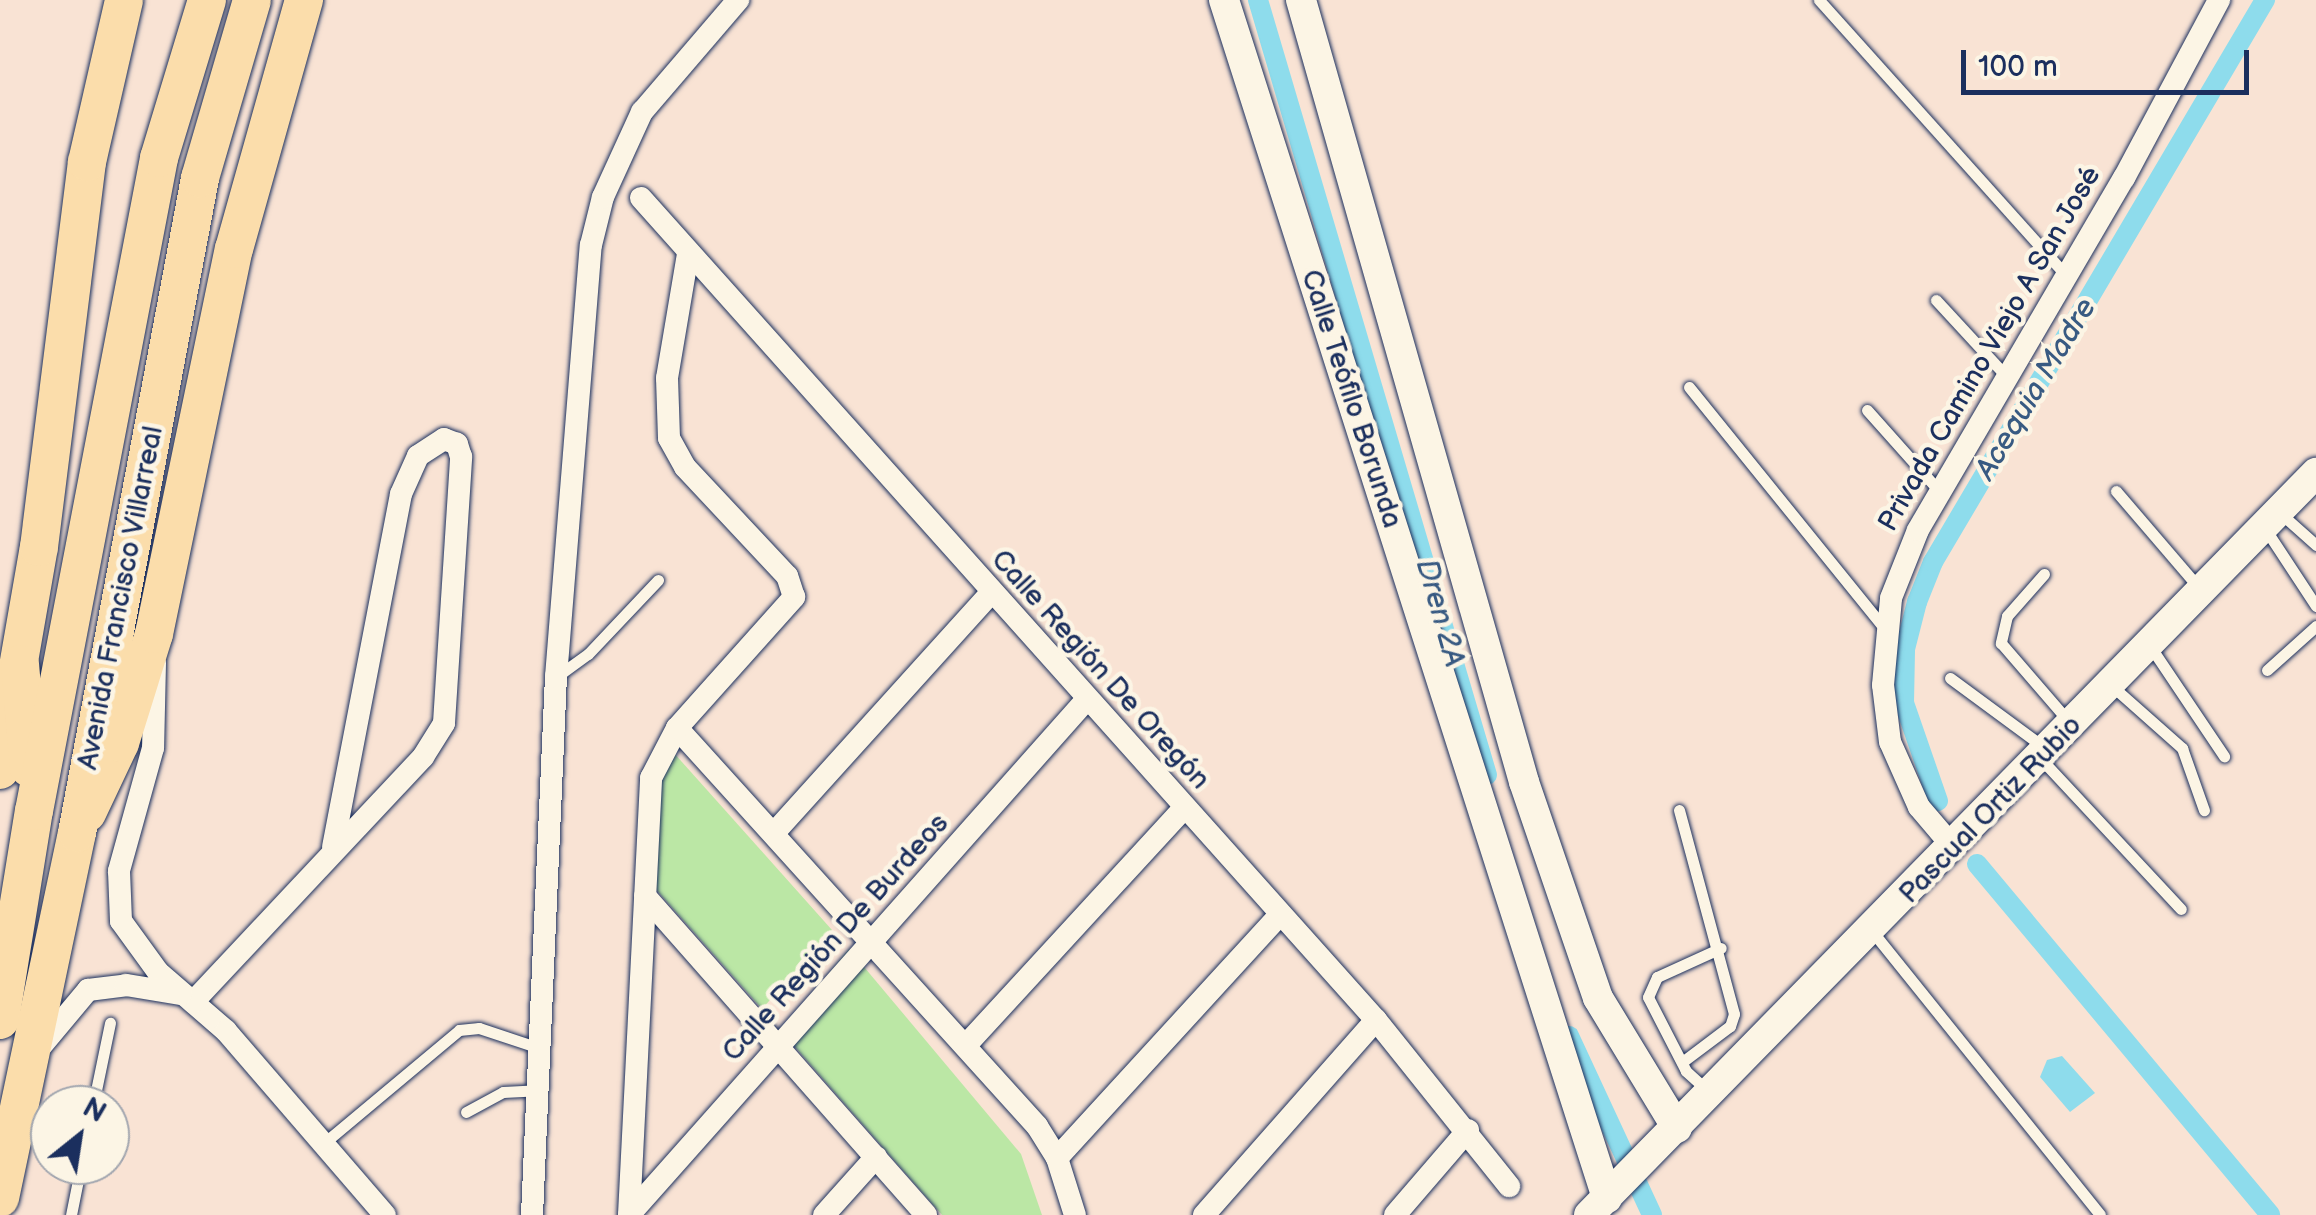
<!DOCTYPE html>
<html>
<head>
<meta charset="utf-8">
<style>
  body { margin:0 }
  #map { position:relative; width:2316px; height:1215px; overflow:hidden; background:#f9e3d4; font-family:"Balsamiq Sans",sans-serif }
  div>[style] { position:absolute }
  .green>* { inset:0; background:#bbe7a5 }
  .water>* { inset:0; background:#8edcec }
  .canal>* { height:20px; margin:-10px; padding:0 10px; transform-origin:10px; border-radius:10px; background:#8edcec }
  .roads { filter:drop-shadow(0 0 2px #1b2f5e) drop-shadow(0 0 2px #1b2f5e) }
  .service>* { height:11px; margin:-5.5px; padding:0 5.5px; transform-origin:5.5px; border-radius:5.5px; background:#fcf5e5 }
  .minor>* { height:22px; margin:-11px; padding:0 11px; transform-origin:11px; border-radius:11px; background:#fcf5e5 }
  .tertiary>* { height:30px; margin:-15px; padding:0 15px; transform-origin:15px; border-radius:15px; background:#fcf5e5 }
  .primary>* { height:38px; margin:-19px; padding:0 19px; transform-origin:19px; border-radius:19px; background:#fbddab }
  .trunk>* { height:38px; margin:-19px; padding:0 19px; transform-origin:19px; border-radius:19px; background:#fbddab }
  span { translate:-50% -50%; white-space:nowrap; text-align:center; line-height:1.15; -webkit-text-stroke:9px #fcf5e5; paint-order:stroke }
  .street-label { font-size:28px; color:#1b2f5e }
  .water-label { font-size:30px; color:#385a82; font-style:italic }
  .north { position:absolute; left:30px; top:1085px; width:100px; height:100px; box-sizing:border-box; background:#fcf5e5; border:2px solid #a2a6af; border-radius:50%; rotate:30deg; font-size:28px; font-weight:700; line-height:40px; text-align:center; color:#1b2f5e }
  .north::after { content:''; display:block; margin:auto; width:35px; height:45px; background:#1b2f5e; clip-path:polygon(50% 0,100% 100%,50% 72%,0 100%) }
  .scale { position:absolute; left:1961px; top:50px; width:288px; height:45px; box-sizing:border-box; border:5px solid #1b2f5e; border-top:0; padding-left:12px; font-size:30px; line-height:35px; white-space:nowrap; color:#1b2f5e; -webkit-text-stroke:8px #fcf5e5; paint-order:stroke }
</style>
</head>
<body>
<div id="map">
  <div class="green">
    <div style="clip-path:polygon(665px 743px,832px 930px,762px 1009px,644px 876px)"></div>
    <div style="clip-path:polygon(849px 949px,1021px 1154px,1042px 1215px,942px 1215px,781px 1031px)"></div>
  </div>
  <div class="water">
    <div style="clip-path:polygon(2062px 1056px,2095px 1093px,2070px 1112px,2040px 1077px,2047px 1060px)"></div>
  </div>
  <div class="canal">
    <div style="left:1258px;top:0;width:808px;rotate:73.54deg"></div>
    <div style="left:1938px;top:801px;width:104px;rotate:-109.1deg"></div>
    <div style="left:1904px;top:703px;width:54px;rotate:-88.9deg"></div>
    <div style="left:1905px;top:649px;width:49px;rotate:-75.7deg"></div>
    <div style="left:1917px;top:602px;width:43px;rotate:-68.2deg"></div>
    <div style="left:1933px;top:562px;width:653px;rotate:-59.43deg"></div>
    <div style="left:1977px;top:864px;width:457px;rotate:50.1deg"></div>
    <div style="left:1569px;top:1036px;width:197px;rotate:65.1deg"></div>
  </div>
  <div class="roads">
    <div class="service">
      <div style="left:1819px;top:0;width:371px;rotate:48.1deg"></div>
      <div style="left:1936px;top:300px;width:105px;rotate:47.3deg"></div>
      <div style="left:1689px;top:387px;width:311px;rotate:51deg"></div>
      <div style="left:1867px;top:410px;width:110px;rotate:48.3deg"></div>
      <div style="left:2116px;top:491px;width:129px;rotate:49.4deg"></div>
      <div style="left:2279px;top:512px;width:50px;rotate:41.7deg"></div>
      <div style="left:2266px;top:530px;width:91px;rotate:56.7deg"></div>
      <div style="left:2044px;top:574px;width:56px;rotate:131.4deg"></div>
      <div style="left:2007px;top:616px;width:28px;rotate:103deg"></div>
      <div style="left:2001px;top:643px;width:106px;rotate:49.2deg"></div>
      <div style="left:2150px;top:646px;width:133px;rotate:56.1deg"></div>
      <div style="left:2267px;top:670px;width:66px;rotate:-41.9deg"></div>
      <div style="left:556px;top:677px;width:39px;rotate:-36deg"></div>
      <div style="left:588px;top:654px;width:102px;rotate:-46.6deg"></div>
      <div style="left:1950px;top:678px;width:118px;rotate:36.4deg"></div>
      <div style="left:2112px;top:686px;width:94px;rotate:41.5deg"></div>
      <div style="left:2182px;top:748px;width:66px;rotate:70.5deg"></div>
      <div style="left:2041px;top:759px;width:205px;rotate:47deg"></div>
      <div style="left:1679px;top:810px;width:211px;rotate:74.9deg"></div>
      <div style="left:1734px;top:1014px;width:13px;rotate:108deg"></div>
      <div style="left:1730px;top:1026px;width:60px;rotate:143.1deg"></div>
      <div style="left:1872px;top:931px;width:364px;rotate:51.2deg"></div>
      <div style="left:1708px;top:1091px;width:30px;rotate:-138deg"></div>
      <div style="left:1686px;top:1071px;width:83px;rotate:-117.2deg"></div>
      <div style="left:1648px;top:997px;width:22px;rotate:-66deg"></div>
      <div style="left:1657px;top:977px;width:70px;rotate:-24.4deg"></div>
      <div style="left:93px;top:1105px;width:84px;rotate:-78.3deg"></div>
      <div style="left:466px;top:1112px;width:42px;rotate:-28.4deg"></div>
      <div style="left:503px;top:1092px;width:34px;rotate:-3deg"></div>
      <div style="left:324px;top:1143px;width:176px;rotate:-39.9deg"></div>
      <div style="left:459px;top:1030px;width:20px;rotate:-6deg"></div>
      <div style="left:479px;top:1028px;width:63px;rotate:18.4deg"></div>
      <div style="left:71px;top:1215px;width:51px;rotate:-78.7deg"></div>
    </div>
    <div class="minor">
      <div style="left:641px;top:198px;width:1103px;rotate:48.2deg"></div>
      <div style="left:1376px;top:1020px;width:213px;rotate:51.3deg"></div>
      <div style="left:155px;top:663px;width:85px;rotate:91.3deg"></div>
      <div style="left:153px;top:748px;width:128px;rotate:105.5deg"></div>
      <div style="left:119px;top:871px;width:50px;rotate:87.7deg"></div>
      <div style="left:121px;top:921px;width:63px;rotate:54deg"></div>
      <div style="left:158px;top:972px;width:90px;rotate:40.9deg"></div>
      <div style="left:226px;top:1031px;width:243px;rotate:49.2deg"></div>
      <div style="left:677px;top:728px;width:537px;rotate:47.87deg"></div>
      <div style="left:1037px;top:1126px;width:38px;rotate:58deg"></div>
      <div style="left:1057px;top:1158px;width:60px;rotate:72.5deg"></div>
      <div style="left:774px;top:833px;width:324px;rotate:-47.9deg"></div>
      <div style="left:1954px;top:848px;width:54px;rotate:-130.5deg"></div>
      <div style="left:1919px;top:807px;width:71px;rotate:-114deg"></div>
      <div style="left:1890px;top:742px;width:57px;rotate:-97deg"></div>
      <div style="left:1883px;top:685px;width:87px;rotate:-84.7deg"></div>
      <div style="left:1891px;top:598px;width:73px;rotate:-68.3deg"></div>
      <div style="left:1918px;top:530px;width:408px;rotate:-59.7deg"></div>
      <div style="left:2124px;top:178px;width:202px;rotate:-61.9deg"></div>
      <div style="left:645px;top:896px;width:425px;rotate:48.6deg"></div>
      <div style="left:193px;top:1002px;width:336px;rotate:-46.8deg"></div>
      <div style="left:423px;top:757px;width:40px;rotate:-58deg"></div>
      <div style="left:444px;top:723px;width:267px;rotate:-86.3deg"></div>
      <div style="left:461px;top:457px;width:14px;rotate:-107deg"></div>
      <div style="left:457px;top:444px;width:14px;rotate:-159deg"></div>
      <div style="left:444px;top:439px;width:31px;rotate:147deg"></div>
      <div style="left:418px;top:456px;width:42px;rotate:114.1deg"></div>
      <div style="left:401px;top:494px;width:359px;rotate:100.9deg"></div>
      <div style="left:967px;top:1044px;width:319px;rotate:-47.4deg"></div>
      <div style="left:42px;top:1045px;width:72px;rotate:-50.1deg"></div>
      <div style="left:88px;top:990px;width:38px;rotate:-7deg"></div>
      <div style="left:126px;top:985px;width:56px;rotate:9.3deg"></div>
      <div style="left:1057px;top:1158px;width:328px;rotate:-47.5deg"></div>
      <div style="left:532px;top:1215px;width:539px;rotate:-87.45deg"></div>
      <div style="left:556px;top:677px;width:433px;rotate:-85.4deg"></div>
      <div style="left:591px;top:245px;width:49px;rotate:-76deg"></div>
      <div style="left:603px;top:197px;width:94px;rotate:-65.4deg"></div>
      <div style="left:642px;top:112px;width:148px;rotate:-49.4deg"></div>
      <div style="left:629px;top:1215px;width:438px;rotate:-87.1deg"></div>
      <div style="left:651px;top:778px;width:56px;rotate:-62.5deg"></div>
      <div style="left:677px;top:728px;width:176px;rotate:-48.2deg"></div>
      <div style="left:794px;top:597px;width:22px;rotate:-108deg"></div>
      <div style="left:787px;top:576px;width:149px;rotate:-133.1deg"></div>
      <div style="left:685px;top:467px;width:33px;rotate:-119deg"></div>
      <div style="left:669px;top:438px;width:60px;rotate:-91.9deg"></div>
      <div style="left:667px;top:378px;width:126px;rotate:-80.4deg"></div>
      <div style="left:629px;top:1215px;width:689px;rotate:-48.41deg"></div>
      <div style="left:824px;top:1215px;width:78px;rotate:-48.1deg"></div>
      <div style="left:1204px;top:1215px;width:260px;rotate:-48.6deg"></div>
      <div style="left:1395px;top:1215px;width:112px;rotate:-49.3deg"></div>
    </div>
    <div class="tertiary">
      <div style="left:1224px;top:0;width:1258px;rotate:72.27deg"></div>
      <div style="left:1301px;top:0;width:813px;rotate:74.08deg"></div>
      <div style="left:1524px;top:782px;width:228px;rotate:71.1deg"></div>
      <div style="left:1598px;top:998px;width:152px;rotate:58.7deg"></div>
      <div style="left:1589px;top:1215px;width:1039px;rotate:-45.59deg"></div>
    </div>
    <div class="primary">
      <div style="left:0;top:770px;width:226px;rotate:-80.1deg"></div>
      <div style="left:39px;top:547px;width:388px;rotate:-82.9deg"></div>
      <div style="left:87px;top:162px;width:166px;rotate:-77.1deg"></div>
      <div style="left:87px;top:813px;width:77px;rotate:-64.8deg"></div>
      <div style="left:120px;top:743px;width:114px;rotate:-72.7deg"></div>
      <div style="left:154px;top:634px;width:393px;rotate:-78.3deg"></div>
      <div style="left:234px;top:249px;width:259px;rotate:-74.3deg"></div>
    </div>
    <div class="trunk">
      <div style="left:20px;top:664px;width:104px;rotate:85.1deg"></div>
      <div style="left:0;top:1020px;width:212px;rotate:-80.8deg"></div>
      <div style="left:34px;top:811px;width:665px;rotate:-79.16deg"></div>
      <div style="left:159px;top:158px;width:165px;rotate:-73.1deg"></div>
      <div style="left:0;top:1198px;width:373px;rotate:-78.1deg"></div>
      <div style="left:77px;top:833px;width:666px;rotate:-79.36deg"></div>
      <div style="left:200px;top:178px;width:185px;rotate:-73.7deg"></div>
    </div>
  </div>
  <div class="street-label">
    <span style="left:1990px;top:349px;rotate:-60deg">Privada Camino Viejo A San José</span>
    <span style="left:1351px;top:399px;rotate:72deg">Calle Teófilo Borunda</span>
    <span style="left:121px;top:598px;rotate:-79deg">Avenida Francisco Villarreal</span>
    <span style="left:1100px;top:670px;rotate:48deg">Calle Región De Oregón</span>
    <span style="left:1991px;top:810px;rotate:-46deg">Pascual Ortiz Rubio</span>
    <span style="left:836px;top:938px;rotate:-48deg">Calle Región De Burdeos</span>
  </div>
  <div class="water-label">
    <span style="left:2036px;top:389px;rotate:-59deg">Acequia Madre</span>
    <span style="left:1440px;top:613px;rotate:74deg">Dren 2A</span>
  </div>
  <div class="north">N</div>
  <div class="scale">100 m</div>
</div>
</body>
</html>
